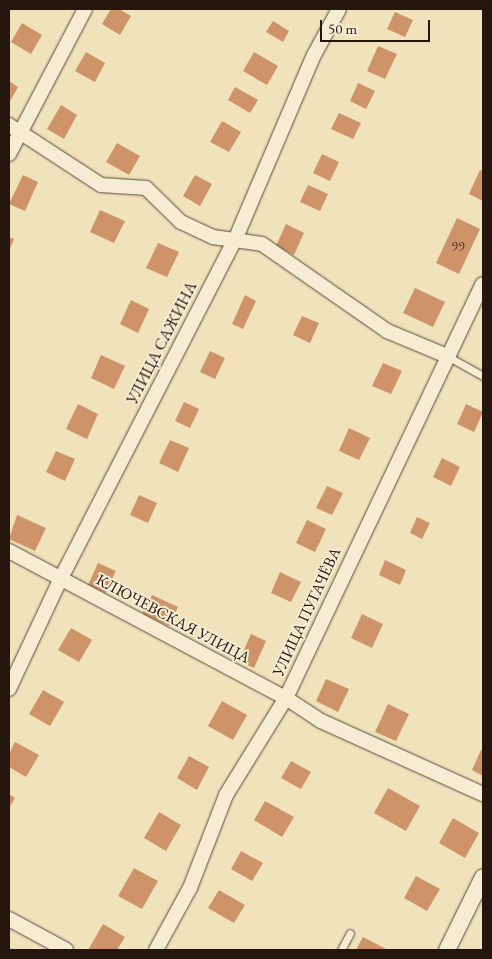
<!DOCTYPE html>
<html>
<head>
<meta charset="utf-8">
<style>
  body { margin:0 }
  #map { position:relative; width:492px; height:959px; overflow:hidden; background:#f0e2bb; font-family:"EB Garamond",serif }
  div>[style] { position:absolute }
  .building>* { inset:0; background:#cf936a }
  .roads { filter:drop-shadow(0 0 1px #584938) drop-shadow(0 0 1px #584938) }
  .service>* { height:7px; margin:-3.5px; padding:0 3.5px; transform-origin:3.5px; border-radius:3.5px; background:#f5ecd3 }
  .minor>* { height:14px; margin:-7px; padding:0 7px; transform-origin:7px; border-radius:7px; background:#f5ecd3 }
  .tertiary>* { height:16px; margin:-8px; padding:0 8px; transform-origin:8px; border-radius:8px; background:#f5ecd3 }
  span { translate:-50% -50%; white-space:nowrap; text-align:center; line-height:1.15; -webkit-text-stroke:4px #f5ecd3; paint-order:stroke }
  .number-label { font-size:14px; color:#503524 }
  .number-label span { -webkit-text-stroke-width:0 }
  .street-label { font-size:16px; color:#25160d }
  .frame { position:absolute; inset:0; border:10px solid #25160d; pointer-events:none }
  .scale { position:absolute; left:320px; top:20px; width:110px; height:22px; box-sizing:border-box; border:2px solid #25160d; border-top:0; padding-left:6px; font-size:15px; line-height:18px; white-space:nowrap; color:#25160d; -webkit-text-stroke:4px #f5ecd3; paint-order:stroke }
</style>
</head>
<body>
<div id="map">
  <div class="building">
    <div style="clip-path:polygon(111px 9px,119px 9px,131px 16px,120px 35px,102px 24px)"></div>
    <div style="clip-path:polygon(395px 12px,413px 20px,405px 37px,387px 29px)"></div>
    <div style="clip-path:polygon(273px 21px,289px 31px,283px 42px,266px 32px)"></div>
    <div style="clip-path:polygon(22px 23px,42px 35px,31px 54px,11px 42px)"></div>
    <div style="clip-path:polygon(378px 46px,397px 54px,385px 79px,367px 71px)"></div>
    <div style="clip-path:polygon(86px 52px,105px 63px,95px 82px,75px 71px)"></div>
    <div style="clip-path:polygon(254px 52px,278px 66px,267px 85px,243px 71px)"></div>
    <div style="clip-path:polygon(9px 81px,18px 87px,9px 103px)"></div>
    <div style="clip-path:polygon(358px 83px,375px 91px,366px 109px,350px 101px)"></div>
    <div style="clip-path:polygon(235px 87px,258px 100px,250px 113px,228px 100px)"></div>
    <div style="clip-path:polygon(61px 105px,77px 115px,64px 139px,47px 129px)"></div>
    <div style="clip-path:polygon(339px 113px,361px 123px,353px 139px,331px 129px)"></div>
    <div style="clip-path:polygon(222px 121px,241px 132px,229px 152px,210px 142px)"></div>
    <div style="clip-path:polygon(117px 143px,140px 156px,129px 175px,106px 162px)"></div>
    <div style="clip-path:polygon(322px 154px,339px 162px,330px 181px,313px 173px)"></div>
    <div style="clip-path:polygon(480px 170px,483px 171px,483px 201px,469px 194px)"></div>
    <div style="clip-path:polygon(23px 175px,38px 182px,25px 211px,9px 204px)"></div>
    <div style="clip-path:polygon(195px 175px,212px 184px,200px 206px,183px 196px)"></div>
    <div style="clip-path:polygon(308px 185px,328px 194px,320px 211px,300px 202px)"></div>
    <div style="clip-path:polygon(100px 210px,125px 221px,114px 243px,90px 232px)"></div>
    <div style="clip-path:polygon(457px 218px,480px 229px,459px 274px,436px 263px)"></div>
    <div style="clip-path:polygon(286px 224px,304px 233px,294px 255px,276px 246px)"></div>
    <div style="clip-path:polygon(9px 237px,14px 239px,9px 251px)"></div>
    <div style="clip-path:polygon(158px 243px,179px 252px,167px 277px,146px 268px)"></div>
    <div style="clip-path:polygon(415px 288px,445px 302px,433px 327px,403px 313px)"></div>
    <div style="clip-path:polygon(245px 295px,256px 301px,243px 329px,232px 324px)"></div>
    <div style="clip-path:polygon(131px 300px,149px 309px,138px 333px,120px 324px)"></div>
    <div style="clip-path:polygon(302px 316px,319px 323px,310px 343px,293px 335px)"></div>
    <div style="clip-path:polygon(210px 351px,225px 358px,215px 379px,200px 372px)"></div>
    <div style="clip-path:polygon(101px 355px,125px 366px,114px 389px,91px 378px)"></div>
    <div style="clip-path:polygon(383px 363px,402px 371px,391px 394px,372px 386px)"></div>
    <div style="clip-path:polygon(184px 402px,199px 409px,190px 428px,175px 421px)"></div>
    <div style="clip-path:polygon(78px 404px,98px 414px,87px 439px,66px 429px)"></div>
    <div style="clip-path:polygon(466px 404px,483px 412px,474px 432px,457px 424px)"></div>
    <div style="clip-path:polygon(349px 428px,370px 438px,359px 460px,339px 451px)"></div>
    <div style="clip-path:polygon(170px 440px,189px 448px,178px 472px,159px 463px)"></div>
    <div style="clip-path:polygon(56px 451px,75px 459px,65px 481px,46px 472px)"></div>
    <div style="clip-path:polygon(442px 458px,460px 467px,451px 486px,433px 477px)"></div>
    <div style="clip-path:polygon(327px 486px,343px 493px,332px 515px,316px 508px)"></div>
    <div style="clip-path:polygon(139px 495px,157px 503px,148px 523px,130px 515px)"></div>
    <div style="clip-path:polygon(17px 515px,46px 528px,35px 551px,9px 539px)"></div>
    <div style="clip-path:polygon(417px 517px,430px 523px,422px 539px,410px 533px)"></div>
    <div style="clip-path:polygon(307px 520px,326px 529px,315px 552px,296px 543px)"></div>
    <div style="clip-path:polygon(385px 560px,406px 570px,400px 585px,379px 575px)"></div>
    <div style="clip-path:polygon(98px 563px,116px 571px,105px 593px,88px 585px)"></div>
    <div style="clip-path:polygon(280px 572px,301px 582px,291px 602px,271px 593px)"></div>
    <div style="clip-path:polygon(152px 595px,178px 607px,169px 626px,142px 614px)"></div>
    <div style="clip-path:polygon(362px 614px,383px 624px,372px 648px,351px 638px)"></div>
    <div style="clip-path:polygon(71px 628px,92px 640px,79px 662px,58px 650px)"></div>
    <div style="clip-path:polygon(251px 634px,266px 641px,254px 668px,239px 661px)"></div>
    <div style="clip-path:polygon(326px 679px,349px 689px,338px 712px,316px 701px)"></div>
    <div style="clip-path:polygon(43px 690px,64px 702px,50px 726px,29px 714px)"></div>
    <div style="clip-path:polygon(222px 701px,247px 715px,233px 740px,208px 726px)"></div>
    <div style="clip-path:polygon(388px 704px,409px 714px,396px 741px,375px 732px)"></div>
    <div style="clip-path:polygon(15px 742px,39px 755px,26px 777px,9px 767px,9px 754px)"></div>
    <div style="clip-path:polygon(481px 750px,483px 751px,483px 776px,472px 770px)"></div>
    <div style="clip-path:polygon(189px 756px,209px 767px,197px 790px,177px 778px)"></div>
    <div style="clip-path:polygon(291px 761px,311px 772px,301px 789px,281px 778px)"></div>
    <div style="clip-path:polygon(388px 788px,420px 806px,406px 831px,374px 813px)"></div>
    <div style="clip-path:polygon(9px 794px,15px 798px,9px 808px)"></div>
    <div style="clip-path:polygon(265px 801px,294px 817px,282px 837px,254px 820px)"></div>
    <div style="clip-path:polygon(159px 812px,181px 825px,166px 851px,144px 838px)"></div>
    <div style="clip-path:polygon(453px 818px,479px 833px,465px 858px,439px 843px)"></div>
    <div style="clip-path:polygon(241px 851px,263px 863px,252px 881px,231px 869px)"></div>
    <div style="clip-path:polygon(134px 868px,158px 881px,142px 909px,118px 896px)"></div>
    <div style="clip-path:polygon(416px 876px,440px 889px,427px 911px,404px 898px)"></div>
    <div style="clip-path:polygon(219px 890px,245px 905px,234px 923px,208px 908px)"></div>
    <div style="clip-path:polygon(103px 924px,125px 937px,117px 950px,88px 950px)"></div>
    <div style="clip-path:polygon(363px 937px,388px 950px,356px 950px)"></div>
  </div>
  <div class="roads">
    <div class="service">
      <div style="left:447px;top:356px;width:41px;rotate:29.1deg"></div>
      <div style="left:341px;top:950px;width:19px;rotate:-62deg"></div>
    </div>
    <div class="minor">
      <div style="left:9px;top:125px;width:110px;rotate:33.1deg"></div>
      <div style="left:101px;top:185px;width:45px;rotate:3.8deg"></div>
      <div style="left:146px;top:188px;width:49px;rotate:44.2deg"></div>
      <div style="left:181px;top:222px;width:35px;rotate:25deg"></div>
      <div style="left:213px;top:237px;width:49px;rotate:8.1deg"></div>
      <div style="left:262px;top:244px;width:152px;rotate:34.8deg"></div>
      <div style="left:387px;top:331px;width:65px;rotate:22.6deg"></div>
      <div style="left:9px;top:154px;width:164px;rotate:-62.3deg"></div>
      <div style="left:9px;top:551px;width:314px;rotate:28deg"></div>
      <div style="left:286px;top:698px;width:42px;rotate:33.3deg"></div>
      <div style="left:321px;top:721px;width:178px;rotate:24.3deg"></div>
      <div style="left:9px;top:689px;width:123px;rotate:-64.9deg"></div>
      <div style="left:61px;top:578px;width:380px;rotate:-62.8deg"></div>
      <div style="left:235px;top:240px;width:201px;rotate:-66.9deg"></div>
      <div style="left:314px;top:55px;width:52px;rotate:-61.5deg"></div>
      <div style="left:9px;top:919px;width:65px;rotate:28.5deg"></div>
      <div style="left:156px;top:950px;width:71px;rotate:-61.3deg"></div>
      <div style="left:190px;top:888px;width:100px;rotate:-68.8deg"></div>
      <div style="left:226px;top:795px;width:114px;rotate:-58.3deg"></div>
      <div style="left:286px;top:698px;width:458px;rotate:-64.6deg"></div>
    </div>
    <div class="tertiary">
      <div style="left:447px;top:950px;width:81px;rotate:-63.7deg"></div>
    </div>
  </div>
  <div class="number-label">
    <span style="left:458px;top:246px">99</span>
  </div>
  <div class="street-label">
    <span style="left:162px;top:343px;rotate:-63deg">УЛИЦА САЖИНА</span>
    <span style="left:307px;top:612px;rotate:-65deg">УЛИЦА ПУГАЧЁВА</span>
    <span style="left:173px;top:619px;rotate:28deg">КЛЮЧЕВСКАЯ УЛИЦА</span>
  </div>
  <div class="frame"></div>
  <div class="scale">50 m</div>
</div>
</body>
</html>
